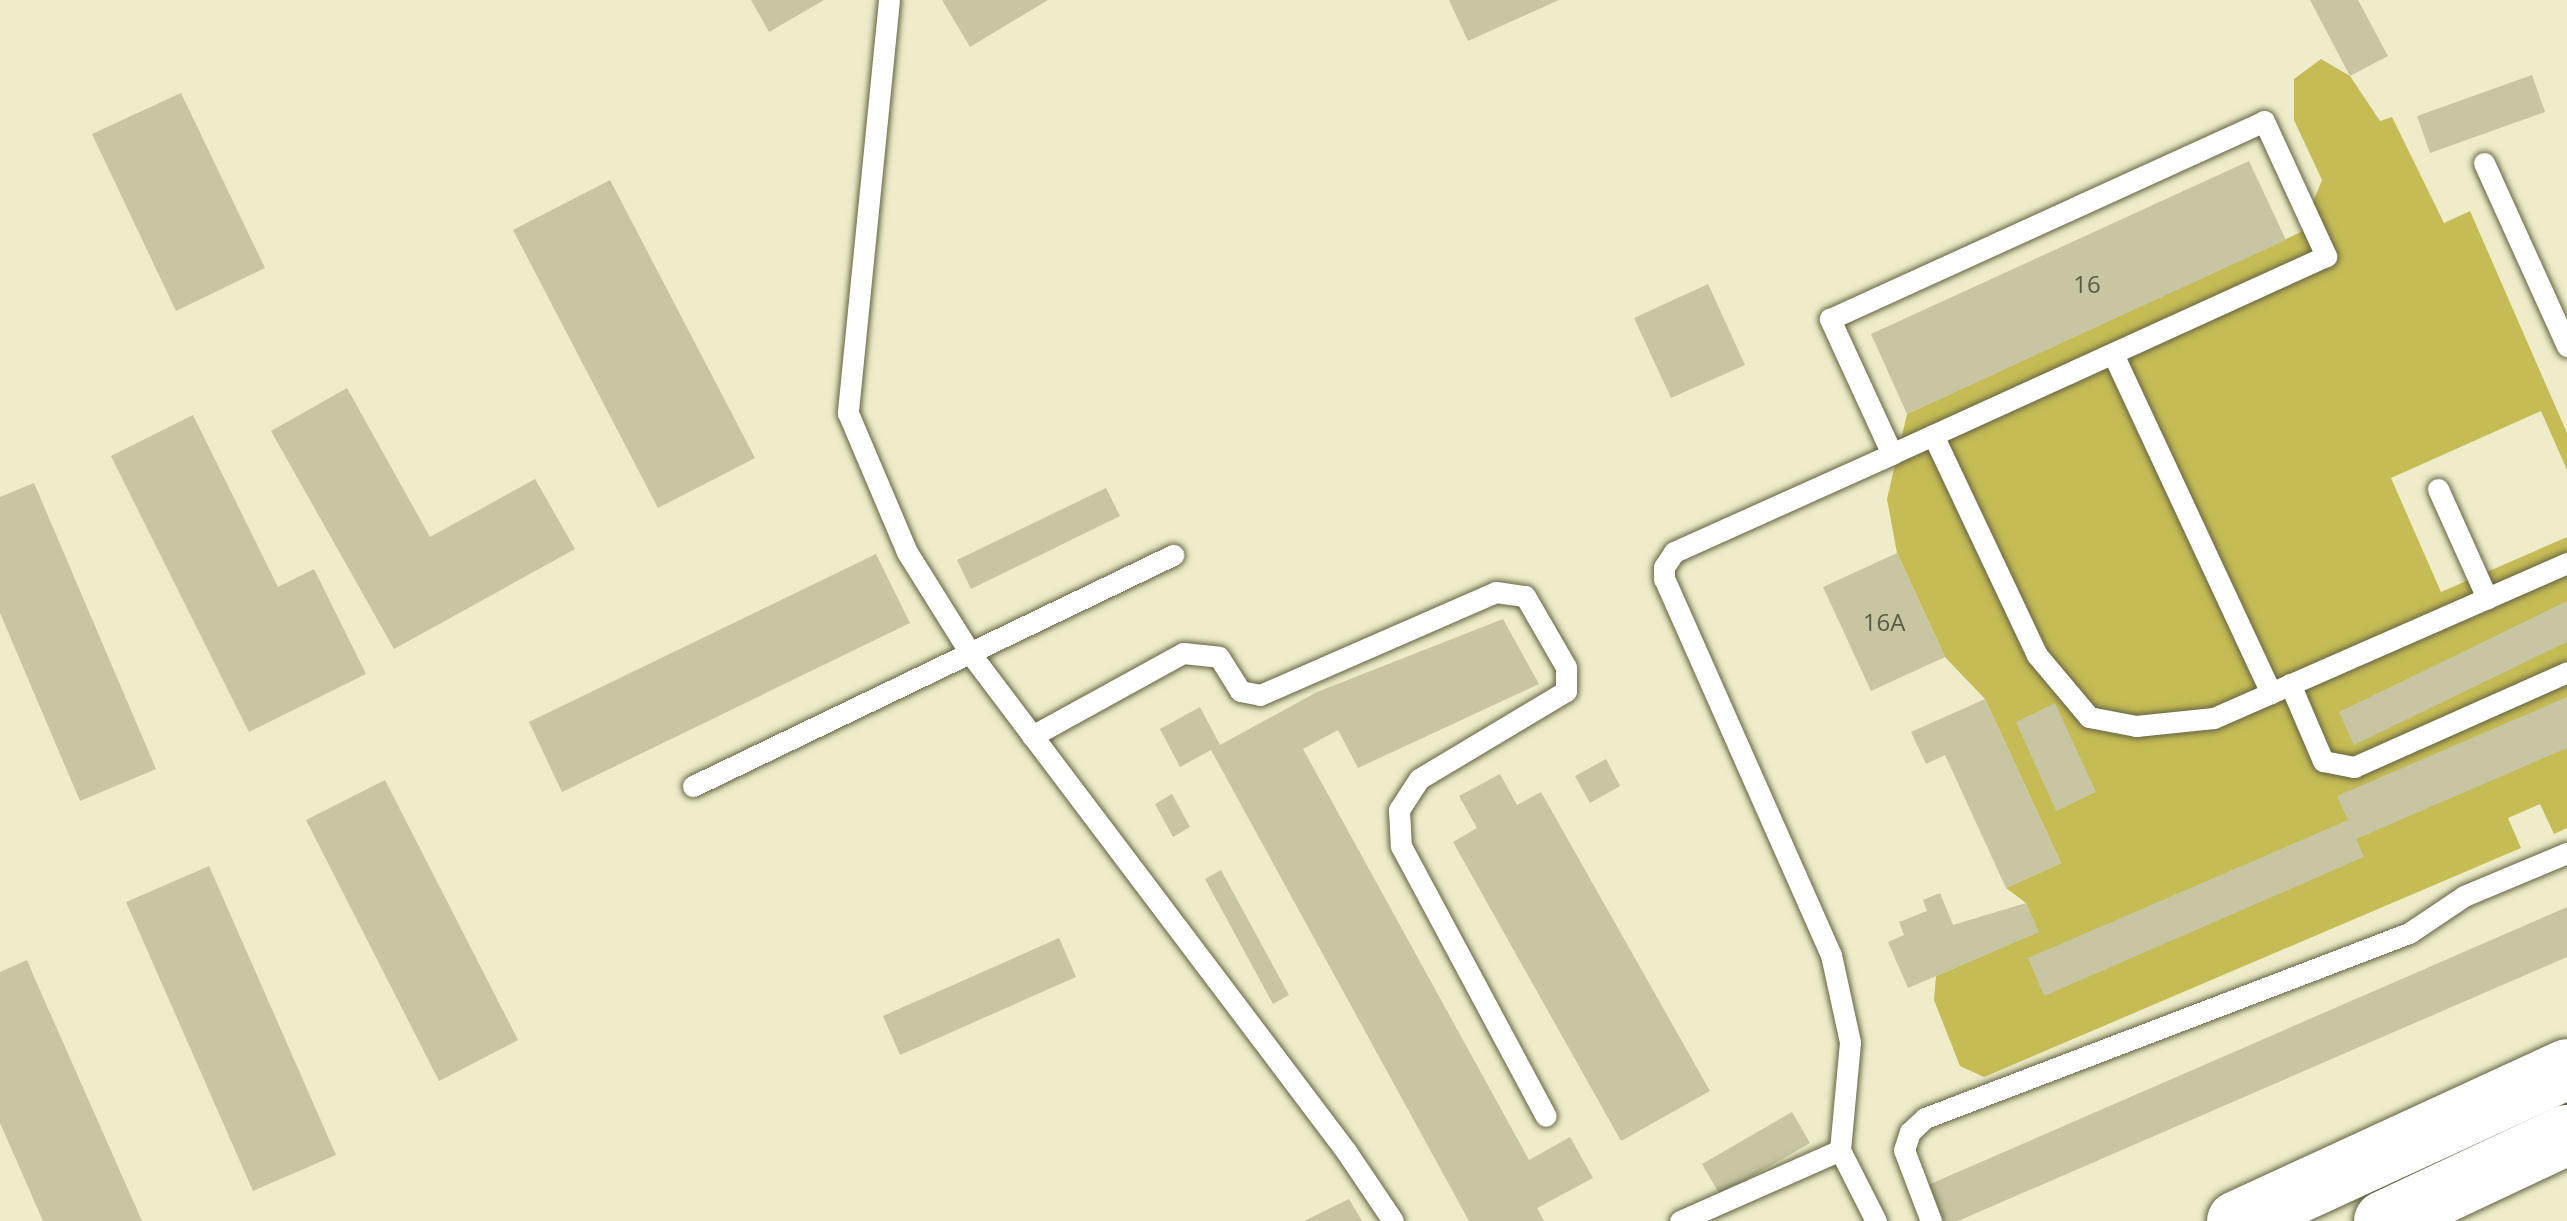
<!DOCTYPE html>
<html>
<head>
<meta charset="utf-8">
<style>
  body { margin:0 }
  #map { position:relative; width:2567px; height:1221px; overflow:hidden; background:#efedc9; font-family:"Open Sans",sans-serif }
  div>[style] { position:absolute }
  .forest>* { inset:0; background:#c5bc55 }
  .building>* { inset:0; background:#c7c5a2 }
  .roads { filter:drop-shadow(0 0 3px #646242) drop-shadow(0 0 3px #646242) }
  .lane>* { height:21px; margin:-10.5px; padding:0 10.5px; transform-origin:10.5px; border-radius:10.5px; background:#fff }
  .secondary>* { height:60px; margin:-30px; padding:0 30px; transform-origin:30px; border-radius:30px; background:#fff }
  span { translate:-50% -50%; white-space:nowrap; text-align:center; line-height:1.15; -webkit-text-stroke:9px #efedc9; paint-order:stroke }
  .number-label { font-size:24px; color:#5b5a46 }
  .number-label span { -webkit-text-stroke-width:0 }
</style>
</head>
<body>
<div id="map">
  <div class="forest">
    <div style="clip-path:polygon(2321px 59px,2350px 76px,2380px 121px,2392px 117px,2444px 223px,2470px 211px,2567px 433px,2567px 470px,2541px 411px,2391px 478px,2441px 592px,2567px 537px,2567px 828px,2554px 834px,2540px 804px,2508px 818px,2521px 848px,1984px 1077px,1960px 1066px,1934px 1000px,1936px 976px,2038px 932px,2026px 903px,2006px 888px,2061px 863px,1985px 699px,1945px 657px,1897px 553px,1887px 499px,1907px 414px,2301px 232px,2322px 180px,2294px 120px,2294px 79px)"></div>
  </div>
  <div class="building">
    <div style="clip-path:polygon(751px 0,824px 0,769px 32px)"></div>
    <div style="clip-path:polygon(942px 0,1048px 0,970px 47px)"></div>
    <div style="clip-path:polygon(1449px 0,1559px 0,1468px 41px)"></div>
    <div style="clip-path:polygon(2310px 0,2358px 0,2388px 56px,2350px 76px)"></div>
    <div style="clip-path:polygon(2532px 75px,2545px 112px,2430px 153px,2417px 116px)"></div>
    <div style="clip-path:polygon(181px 93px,265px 268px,176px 311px,92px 134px)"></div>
    <div style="clip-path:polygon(2249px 161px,2286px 240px,1907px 414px,1871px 334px)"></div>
    <div style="clip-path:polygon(610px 180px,755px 458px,658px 508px,513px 230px)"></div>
    <div style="clip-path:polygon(1708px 284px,1745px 365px,1671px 398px,1634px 318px)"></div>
    <div style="clip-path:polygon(347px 388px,430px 537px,535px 479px,575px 549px,394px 649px,271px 431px)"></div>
    <div style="clip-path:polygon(193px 415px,278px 587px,314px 569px,366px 674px,249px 732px,111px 456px)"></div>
    <div style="clip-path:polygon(34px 483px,156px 769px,80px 801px,0 613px,0 497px)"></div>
    <div style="clip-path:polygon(1106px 488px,1120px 516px,971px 589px,957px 560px)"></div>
    <div style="clip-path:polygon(1897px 553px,1945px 657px,1871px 691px,1823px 587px)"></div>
    <div style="clip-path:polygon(876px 554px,910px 623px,562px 792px,529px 722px)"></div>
    <div style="clip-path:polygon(2567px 601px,2567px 642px,2354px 745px,2339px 712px)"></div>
    <div style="clip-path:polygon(1503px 619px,1539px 684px,1358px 768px,1338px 730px,1303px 749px,1529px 1160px,1570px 1137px,1593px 1178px,1537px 1208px,1544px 1221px,1469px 1221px,1211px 750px,1180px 767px,1160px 729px,1200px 707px,1220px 745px,1317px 692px)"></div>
    <div style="clip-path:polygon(2567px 697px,2567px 748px,2356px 839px,2364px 857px,2044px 996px,2028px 958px,2348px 820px,2337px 796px)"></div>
    <div style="clip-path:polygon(1985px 699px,2061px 863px,2006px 888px,1945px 755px,1926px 764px,1911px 732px)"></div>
    <div style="clip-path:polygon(2055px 703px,2096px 792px,2056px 811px,2016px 722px)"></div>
    <div style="clip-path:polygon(1606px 759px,1620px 786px,1590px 803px,1575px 776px)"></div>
    <div style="clip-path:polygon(1500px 774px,1517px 805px,1541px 792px,1710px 1091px,1621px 1141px,1453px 842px,1477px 828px,1459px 796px)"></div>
    <div style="clip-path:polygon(385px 780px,518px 1040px,439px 1081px,306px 820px)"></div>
    <div style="clip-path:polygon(1172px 794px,1190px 827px,1173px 837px,1155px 804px)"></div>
    <div style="clip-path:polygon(209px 866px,336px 1155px,253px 1191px,126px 902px)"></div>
    <div style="clip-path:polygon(1221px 870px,1289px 995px,1273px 1004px,1205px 879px)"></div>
    <div style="clip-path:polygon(1940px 893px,1953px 925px,2026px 903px,2039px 932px,1908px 988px,1888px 942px,1904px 935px,1899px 922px,1927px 911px,1923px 900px)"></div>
    <div style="clip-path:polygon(2567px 907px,2567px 957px,1958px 1221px,1944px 1221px,1928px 1185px)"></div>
    <div style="clip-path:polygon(1059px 938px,1076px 977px,900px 1055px,883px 1016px)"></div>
    <div style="clip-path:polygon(27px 960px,35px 979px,142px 1221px,43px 1221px,0 1123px,0 972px)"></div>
    <div style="clip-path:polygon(1792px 1112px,1810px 1143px,1720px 1195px,1702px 1164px)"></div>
    <div style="clip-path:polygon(1349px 1199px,1362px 1221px,1304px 1221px)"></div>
  </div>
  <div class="roads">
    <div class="lane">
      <div style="left:889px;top:0;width:415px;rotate:95.7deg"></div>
      <div style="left:848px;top:413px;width:151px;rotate:67deg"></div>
      <div style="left:907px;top:552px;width:119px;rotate:58deg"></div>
      <div style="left:970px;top:653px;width:624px;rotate:52.95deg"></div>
      <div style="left:1346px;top:1151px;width:84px;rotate:56.1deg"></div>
      <div style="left:2264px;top:121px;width:149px;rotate:65.3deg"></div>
      <div style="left:2326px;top:256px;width:477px;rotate:155.5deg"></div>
      <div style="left:1892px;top:454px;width:149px;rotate:-114.7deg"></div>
      <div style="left:1830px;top:319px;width:477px;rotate:-24.5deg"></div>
      <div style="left:2484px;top:163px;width:201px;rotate:65.6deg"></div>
      <div style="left:2113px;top:354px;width:374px;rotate:65deg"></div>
      <div style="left:1933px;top:435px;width:243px;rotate:64.7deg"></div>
      <div style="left:2037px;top:655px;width:81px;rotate:50deg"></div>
      <div style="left:2089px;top:717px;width:48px;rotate:10.8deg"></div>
      <div style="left:2136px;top:726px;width:78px;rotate:-5.9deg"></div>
      <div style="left:2214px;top:718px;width:386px;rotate:-23.7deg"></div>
      <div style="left:2438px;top:489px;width:120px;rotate:65.8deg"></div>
      <div style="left:2290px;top:684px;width:84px;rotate:66.8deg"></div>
      <div style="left:2323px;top:761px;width:32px;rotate:11deg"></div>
      <div style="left:2354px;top:767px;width:233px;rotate:-24deg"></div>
      <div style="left:1032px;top:736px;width:172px;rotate:-28.8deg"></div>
      <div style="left:1183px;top:653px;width:36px;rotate:6deg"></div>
      <div style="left:1219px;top:657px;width:40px;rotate:58deg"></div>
      <div style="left:1240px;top:691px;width:20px;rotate:11deg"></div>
      <div style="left:1260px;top:695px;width:257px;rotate:-23.6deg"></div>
      <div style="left:1496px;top:592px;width:29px;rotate:8deg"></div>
      <div style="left:1525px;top:596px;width:82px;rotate:60deg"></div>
      <div style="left:1566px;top:667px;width:24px;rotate:90deg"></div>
      <div style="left:1566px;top:691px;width:171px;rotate:149.1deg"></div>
      <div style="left:1419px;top:779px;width:37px;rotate:123deg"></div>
      <div style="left:1399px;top:810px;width:36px;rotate:87deg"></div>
      <div style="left:1401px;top:846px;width:306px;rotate:61.8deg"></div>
      <div style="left:693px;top:786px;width:533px;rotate:-25.7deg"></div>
      <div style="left:1680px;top:1221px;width:175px;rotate:-23.9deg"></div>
      <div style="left:1876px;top:1221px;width:80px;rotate:-116.9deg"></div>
      <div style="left:1840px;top:1150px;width:108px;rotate:-84.7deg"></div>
      <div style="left:1850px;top:1042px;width:89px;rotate:-102.3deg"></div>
      <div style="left:1831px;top:955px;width:411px;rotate:-113.9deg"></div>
      <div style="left:1664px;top:579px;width:12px;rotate:-90deg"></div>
      <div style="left:1664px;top:567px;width:18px;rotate:-56deg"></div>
      <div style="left:1674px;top:552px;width:239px;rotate:-24.2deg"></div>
      <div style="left:1931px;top:1221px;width:76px;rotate:-110.8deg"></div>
      <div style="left:1904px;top:1150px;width:19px;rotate:-72deg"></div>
      <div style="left:1910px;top:1132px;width:21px;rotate:-43deg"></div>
      <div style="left:1925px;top:1118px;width:518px;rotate:-20.92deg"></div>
      <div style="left:2409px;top:933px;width:66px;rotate:-33.9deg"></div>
      <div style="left:2464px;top:896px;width:112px;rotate:-22.7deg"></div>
    </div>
    <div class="secondary">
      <div style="left:2237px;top:1221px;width:363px;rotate:-24.7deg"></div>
      <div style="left:2384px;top:1221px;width:202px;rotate:-25.2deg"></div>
    </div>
  </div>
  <div class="number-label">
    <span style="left:2087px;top:284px">16</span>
    <span style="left:1884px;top:622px">16А</span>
  </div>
</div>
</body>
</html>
